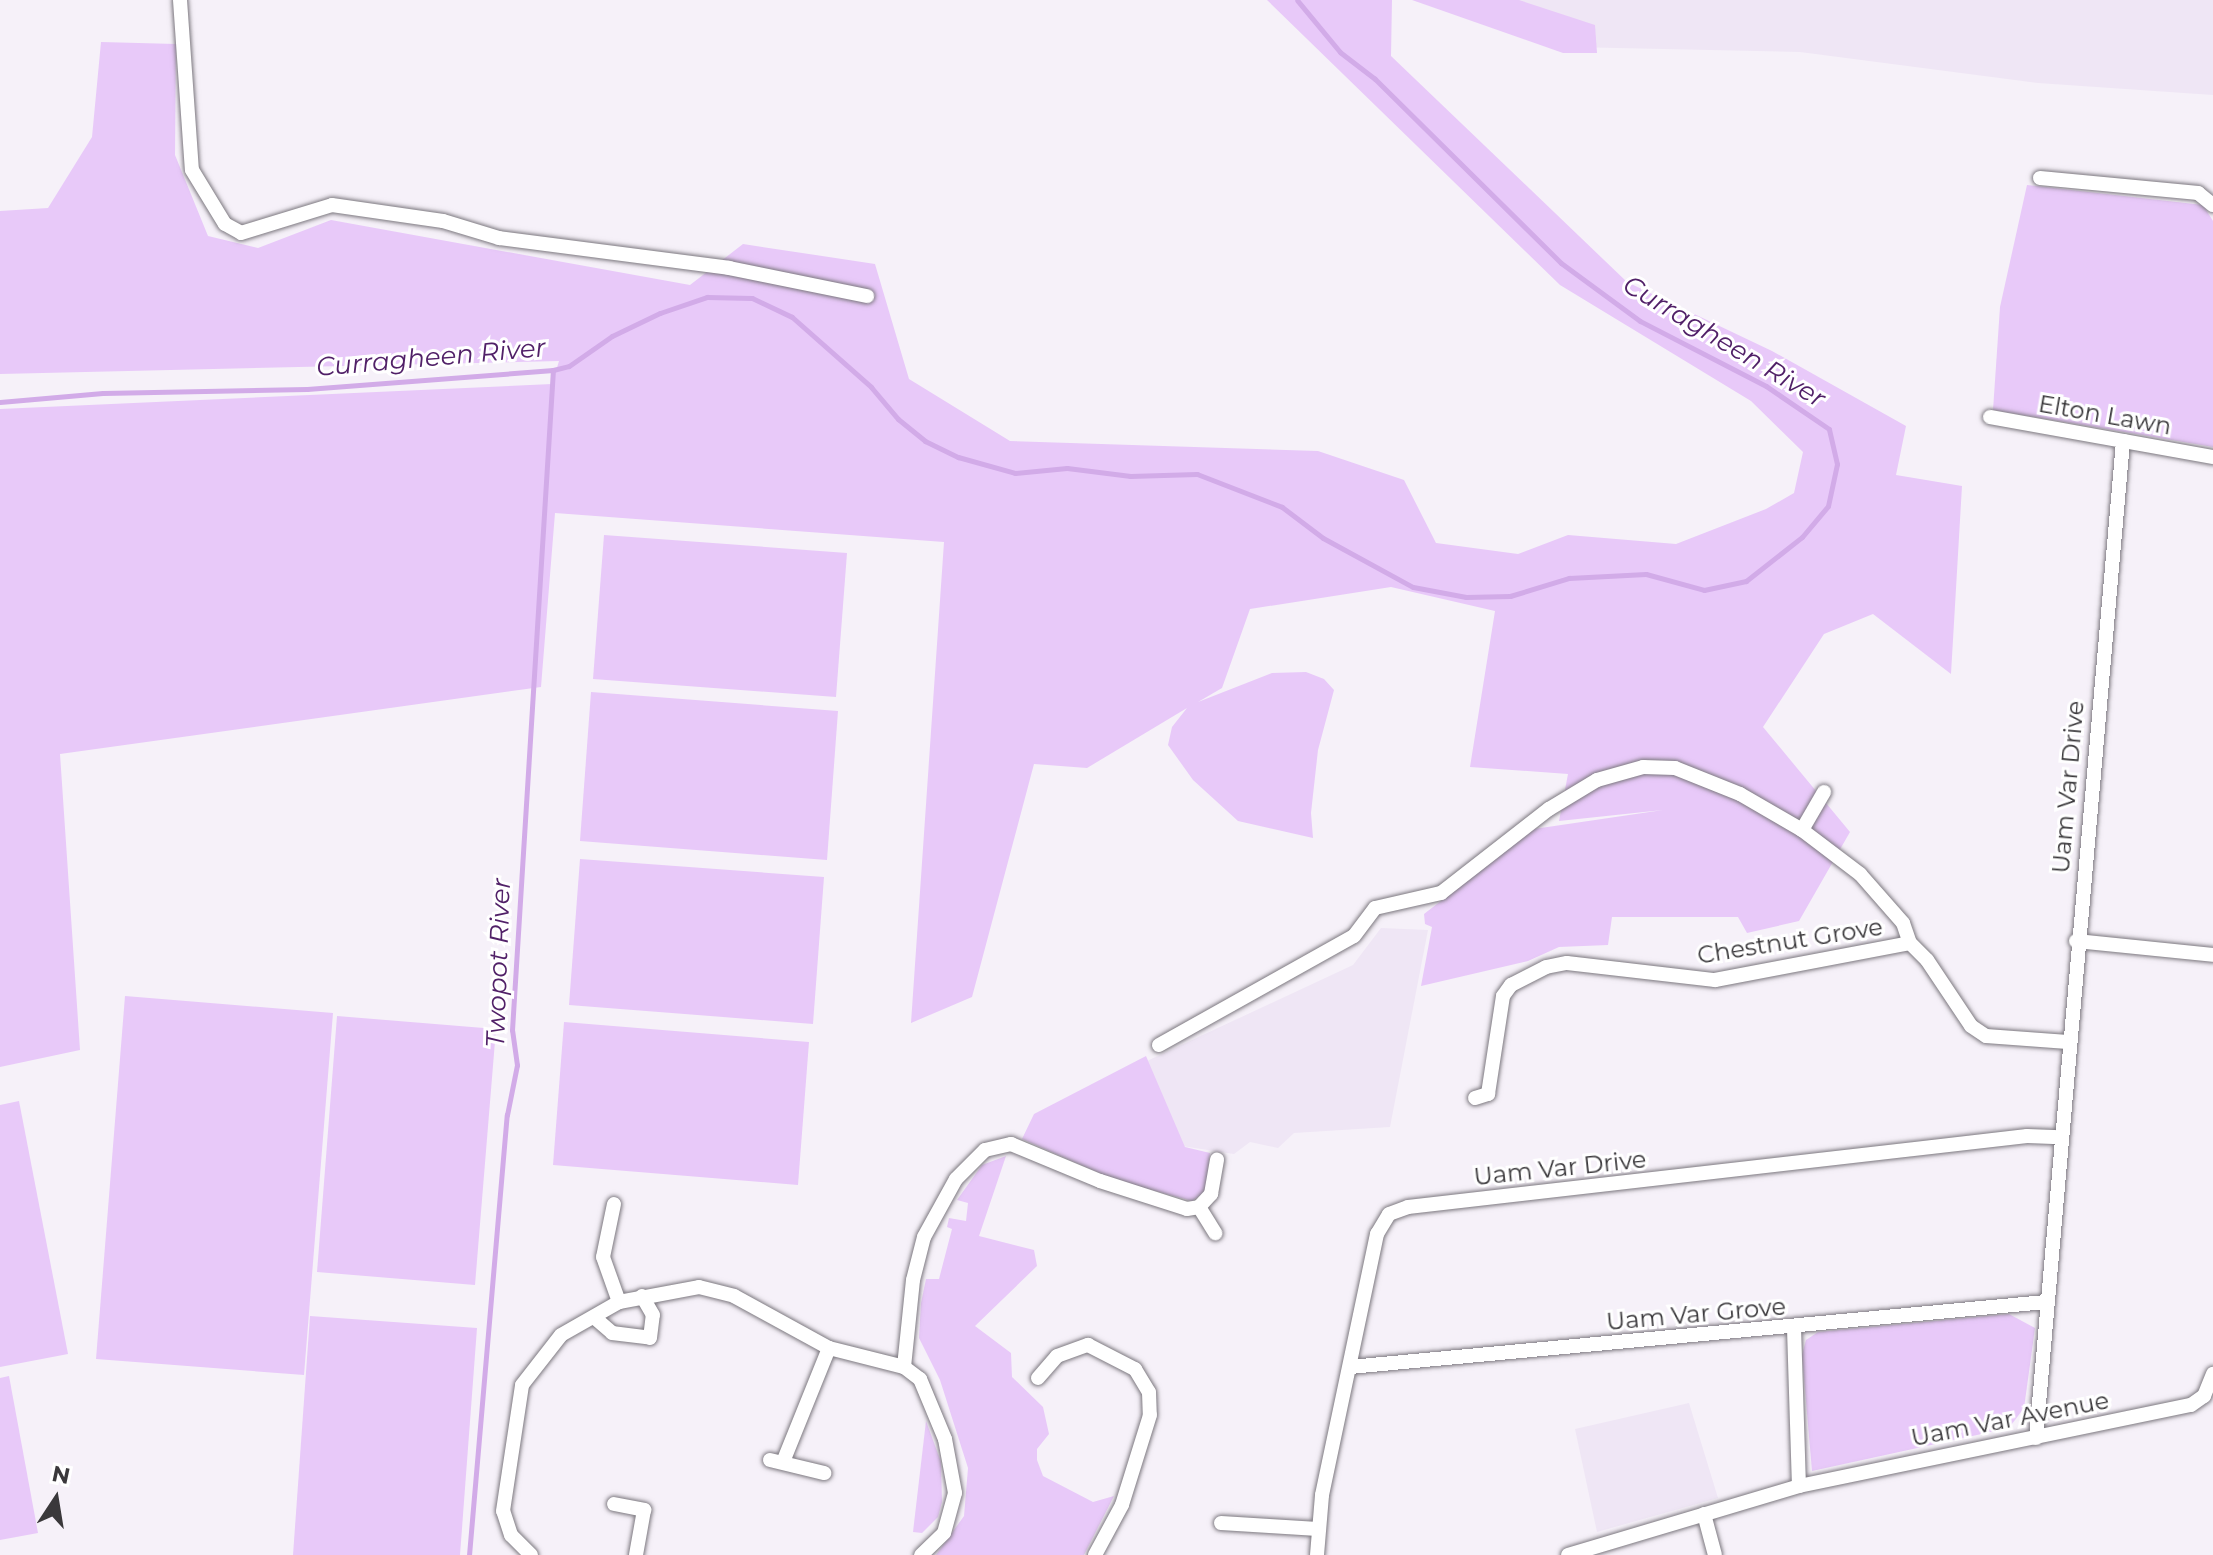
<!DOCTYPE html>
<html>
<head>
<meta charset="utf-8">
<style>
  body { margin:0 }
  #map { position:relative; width:2213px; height:1555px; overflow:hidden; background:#f6f1f9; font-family:Montserrat,sans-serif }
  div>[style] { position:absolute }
  .built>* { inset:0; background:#efe6f5 }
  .green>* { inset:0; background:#e8c9f9 }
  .stream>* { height:5px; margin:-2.5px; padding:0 2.5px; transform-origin:2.5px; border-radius:2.5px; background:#d2abe8 }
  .roads { filter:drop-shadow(0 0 2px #7c787f) drop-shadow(0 0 2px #7c787f) }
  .minor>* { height:14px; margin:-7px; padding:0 7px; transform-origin:7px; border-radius:7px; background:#fff }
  span { translate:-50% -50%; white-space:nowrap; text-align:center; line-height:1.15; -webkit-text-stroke:6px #fff; paint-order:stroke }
  .street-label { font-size:24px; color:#3a383b }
  .water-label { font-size:26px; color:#512068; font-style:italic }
  .north { position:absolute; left:16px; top:1459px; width:80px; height:80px; -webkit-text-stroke:6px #fff; paint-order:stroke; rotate:12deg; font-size:22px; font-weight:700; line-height:32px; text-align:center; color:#3a383b }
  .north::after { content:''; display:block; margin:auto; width:28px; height:36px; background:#3a383b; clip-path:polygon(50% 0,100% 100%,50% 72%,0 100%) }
</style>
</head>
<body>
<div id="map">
  <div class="built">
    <div style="clip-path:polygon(1447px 0,2213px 0,2213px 95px,2038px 83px,1800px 52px,1570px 47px)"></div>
    <div style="clip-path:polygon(1381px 928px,1428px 930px,1390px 1127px,1294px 1133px,1278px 1148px,1250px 1142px,1234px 1154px,1182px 1146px,1147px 1061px,1353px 965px)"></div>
    <div style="clip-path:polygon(1689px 1403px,1718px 1498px,1597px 1532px,1575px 1429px)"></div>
  </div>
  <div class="green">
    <div style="clip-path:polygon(1267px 0,1392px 0,1391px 56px,1627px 282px,1772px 351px,1906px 426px,1896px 475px,1962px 486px,1951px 674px,1873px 614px,1824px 634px,1763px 727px,1850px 832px,1799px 921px,1747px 933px,1738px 917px,1612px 917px,1608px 945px,1559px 947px,1528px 961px,1421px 986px,1432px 927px,1425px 924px,1424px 914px,1534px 829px,1663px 810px,1559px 821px,1568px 774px,1470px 767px,1495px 611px,1391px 587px,1250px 609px,1222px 688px,1198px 702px,1272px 673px,1306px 672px,1324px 679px,1334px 690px,1318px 750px,1311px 813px,1313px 838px,1238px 821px,1193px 780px,1168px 745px,1172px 727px,1187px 708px,1087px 768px,1034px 764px,972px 997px,911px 1023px,944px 542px,555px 513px,541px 687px,60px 754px,80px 1050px,0 1067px,0 409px,552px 384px,559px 361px,0 374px,0 211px,48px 208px,92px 137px,101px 42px,176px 44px,175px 155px,208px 236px,258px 248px,331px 220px,690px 285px,743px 244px,875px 264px,909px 379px,1010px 441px,1318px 451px,1404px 480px,1436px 543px,1518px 554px,1568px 535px,1676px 544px,1766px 509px,1794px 493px,1803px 452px,1751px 401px,1560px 285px)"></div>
    <div style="clip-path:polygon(1412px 0,1519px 0,1595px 25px,1597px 53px,1563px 53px)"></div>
    <div style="clip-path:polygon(2027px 185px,2203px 205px,2213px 221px,2213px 447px,1993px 410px,2000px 307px)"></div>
    <div style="clip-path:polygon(604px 535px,847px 553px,836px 697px,593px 679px)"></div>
    <div style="clip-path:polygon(591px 692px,838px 711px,827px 860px,580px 841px)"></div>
    <div style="clip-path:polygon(580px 859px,824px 877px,813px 1024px,569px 1005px)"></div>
    <div style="clip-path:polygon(125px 996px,333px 1013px,304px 1375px,96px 1359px)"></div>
    <div style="clip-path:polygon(337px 1016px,496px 1029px,475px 1285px,317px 1272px)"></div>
    <div style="clip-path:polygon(564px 1022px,809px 1042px,798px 1185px,553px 1165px)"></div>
    <div style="clip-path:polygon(1146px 1056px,1185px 1147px,1210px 1153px,1206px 1191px,1192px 1201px,1115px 1180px,1022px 1139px,1034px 1114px)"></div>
    <div style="clip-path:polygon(19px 1101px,68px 1354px,0 1367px,0 1105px)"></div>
    <div style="clip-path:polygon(1006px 1156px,979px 1236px,1034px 1250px,1037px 1266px,975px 1326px,1011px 1353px,1012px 1377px,1043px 1407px,1049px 1434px,1037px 1449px,1037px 1460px,1043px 1476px,1093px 1502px,1114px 1496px,1084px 1555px,936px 1555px,964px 1516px,968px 1468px,940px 1380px,919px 1338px,921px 1303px,926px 1279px,939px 1279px,952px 1229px,947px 1227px,949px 1218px,966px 1221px,968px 1203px,957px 1200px,982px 1165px)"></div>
    <div style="clip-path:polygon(2009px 1314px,2035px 1328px,2024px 1408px,2009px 1428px,1812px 1471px,1802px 1355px,1806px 1340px,1818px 1332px)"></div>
    <div style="clip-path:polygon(310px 1316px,477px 1328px,460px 1555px,293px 1555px)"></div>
    <div style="clip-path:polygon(9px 1376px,38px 1533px,0 1540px,0 1378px)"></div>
    <div style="clip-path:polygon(926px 1421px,941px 1462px,942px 1502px,938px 1517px,922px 1533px,913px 1532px)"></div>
  </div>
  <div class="stream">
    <div style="left:0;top:402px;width:103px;rotate:-5deg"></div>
    <div style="left:103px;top:393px;width:204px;rotate:-1.1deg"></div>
    <div style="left:307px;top:389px;width:247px;rotate:-4.4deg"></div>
    <div style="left:553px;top:370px;width:16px;rotate:-14deg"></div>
    <div style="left:569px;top:366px;width:52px;rotate:-34.9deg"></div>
    <div style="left:612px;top:336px;width:53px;rotate:-25.6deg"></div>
    <div style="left:660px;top:313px;width:50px;rotate:-18.8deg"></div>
    <div style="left:707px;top:297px;width:45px;rotate:1.3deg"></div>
    <div style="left:752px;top:298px;width:44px;rotate:25.4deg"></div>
    <div style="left:792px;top:317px;width:106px;rotate:41.5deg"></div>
    <div style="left:871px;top:387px;width:42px;rotate:49.8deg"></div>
    <div style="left:898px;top:419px;width:35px;rotate:39deg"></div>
    <div style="left:925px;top:441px;width:37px;rotate:26deg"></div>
    <div style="left:958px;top:457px;width:59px;rotate:15.7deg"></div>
    <div style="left:1015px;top:473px;width:52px;rotate:-5.5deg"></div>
    <div style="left:1067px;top:468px;width:64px;rotate:7.2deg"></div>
    <div style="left:1130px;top:476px;width:67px;rotate:-1.7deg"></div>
    <div style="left:1197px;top:474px;width:91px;rotate:21.2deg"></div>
    <div style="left:1282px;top:507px;width:51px;rotate:37.1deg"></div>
    <div style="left:1323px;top:538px;width:102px;rotate:28.6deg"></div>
    <div style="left:1413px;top:587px;width:54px;rotate:10.7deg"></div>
    <div style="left:1466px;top:597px;width:44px;rotate:-1.3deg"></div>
    <div style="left:1510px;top:596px;width:62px;rotate:-17deg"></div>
    <div style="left:1569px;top:578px;width:77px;rotate:-3deg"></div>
    <div style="left:1646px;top:574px;width:60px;rotate:15.4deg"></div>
    <div style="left:1704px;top:590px;width:43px;rotate:-12.1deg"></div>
    <div style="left:1746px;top:581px;width:71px;rotate:-38.2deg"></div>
    <div style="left:1802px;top:537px;width:40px;rotate:-50deg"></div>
    <div style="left:1828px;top:506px;width:43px;rotate:-77.9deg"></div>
    <div style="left:1837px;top:464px;width:36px;rotate:-103deg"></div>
    <div style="left:1829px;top:429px;width:76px;rotate:-145.7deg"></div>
    <div style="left:1766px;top:386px;width:142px;rotate:-152.7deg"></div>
    <div style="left:1640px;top:321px;width:98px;rotate:-143.7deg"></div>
    <div style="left:1561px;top:263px;width:262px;rotate:-135.3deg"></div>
    <div style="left:1375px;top:79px;width:44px;rotate:-142.4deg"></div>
    <div style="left:1340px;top:52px;width:67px;rotate:-129.6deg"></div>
    <div style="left:469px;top:1555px;width:442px;rotate:-85.1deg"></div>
    <div style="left:507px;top:1115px;width:51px;rotate:-78.7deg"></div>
    <div style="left:517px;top:1065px;width:35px;rotate:-98deg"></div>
    <div style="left:512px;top:1030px;width:661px;rotate:-86.45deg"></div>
  </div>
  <div class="roads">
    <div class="minor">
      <div style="left:180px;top:0;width:170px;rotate:86deg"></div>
      <div style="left:192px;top:170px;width:63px;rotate:58.6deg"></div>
      <div style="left:225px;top:224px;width:18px;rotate:29deg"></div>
      <div style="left:241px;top:233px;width:95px;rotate:-17.1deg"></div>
      <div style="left:332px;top:205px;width:112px;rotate:8.2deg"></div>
      <div style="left:443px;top:221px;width:59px;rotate:16.9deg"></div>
      <div style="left:499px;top:238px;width:232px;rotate:7.4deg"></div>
      <div style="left:729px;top:268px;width:141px;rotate:11.5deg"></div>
      <div style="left:2040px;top:178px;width:159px;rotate:5.4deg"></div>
      <div style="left:2198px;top:193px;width:19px;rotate:39deg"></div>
      <div style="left:1990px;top:417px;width:227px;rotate:10.2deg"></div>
      <div style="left:1802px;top:830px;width:44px;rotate:-59.9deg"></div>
      <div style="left:2076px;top:941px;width:138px;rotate:5.8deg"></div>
      <div style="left:1159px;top:1045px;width:223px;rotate:-29.2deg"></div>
      <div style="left:1354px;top:936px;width:35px;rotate:-53deg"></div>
      <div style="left:1375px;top:908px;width:68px;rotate:-12.8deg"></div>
      <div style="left:1441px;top:893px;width:137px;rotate:-37.9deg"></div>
      <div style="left:1549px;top:809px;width:56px;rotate:-31.1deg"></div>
      <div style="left:1597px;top:780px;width:48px;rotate:-15.8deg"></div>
      <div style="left:1643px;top:767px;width:32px;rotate:2deg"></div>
      <div style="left:1675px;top:768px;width:70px;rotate:21.8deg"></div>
      <div style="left:1740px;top:794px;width:72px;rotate:30.1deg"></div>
      <div style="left:1802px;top:830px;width:73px;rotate:37.2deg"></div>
      <div style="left:1860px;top:874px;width:65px;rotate:48.7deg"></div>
      <div style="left:1903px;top:923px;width:21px;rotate:71deg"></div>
      <div style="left:1475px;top:1098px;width:14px;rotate:-17deg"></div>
      <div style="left:1488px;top:1094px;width:99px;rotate:-81.3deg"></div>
      <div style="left:1503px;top:996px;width:14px;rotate:-54deg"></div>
      <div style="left:1511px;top:985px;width:39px;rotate:-27deg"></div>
      <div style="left:1546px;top:967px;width:21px;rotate:-11deg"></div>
      <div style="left:1567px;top:963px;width:149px;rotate:6.6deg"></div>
      <div style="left:1715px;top:980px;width:198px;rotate:-10.7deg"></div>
      <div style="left:1910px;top:943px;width:24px;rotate:45deg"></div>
      <div style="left:1927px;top:960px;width:79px;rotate:56.3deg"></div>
      <div style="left:1971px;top:1026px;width:18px;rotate:34deg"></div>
      <div style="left:1986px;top:1036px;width:82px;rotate:4.2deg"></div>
      <div style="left:614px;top:1204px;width:54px;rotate:101.7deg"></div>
      <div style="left:603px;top:1257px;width:48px;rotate:70.4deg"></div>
      <div style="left:1199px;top:1207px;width:31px;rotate:58deg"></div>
      <div style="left:595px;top:1318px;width:23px;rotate:41deg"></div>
      <div style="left:612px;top:1333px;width:38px;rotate:7deg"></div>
      <div style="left:650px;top:1338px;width:23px;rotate:-83deg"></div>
      <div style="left:653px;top:1315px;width:22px;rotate:-120deg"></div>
      <div style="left:1794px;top:1328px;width:158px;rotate:88.2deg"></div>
      <div style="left:904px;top:1367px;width:87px;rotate:-84.1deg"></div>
      <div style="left:913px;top:1280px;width:44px;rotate:-75.7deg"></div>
      <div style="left:924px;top:1237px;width:66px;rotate:-61.1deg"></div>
      <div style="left:956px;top:1179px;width:41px;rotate:-45deg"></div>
      <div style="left:985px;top:1150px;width:27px;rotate:-13deg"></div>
      <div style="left:1011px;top:1144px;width:96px;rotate:22.6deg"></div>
      <div style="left:1100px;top:1181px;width:91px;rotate:17.8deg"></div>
      <div style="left:1187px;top:1209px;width:12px;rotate:-9deg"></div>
      <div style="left:1199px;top:1207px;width:18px;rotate:-47deg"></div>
      <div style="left:1211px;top:1194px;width:35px;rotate:-80deg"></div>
      <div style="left:1350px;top:1367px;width:699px;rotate:-5.34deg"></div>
      <div style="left:1038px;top:1378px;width:29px;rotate:-49deg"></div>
      <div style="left:1057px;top:1356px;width:33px;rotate:-20deg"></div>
      <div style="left:1088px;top:1345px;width:53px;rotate:27.1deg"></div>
      <div style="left:1135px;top:1369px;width:27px;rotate:59deg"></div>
      <div style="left:1149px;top:1392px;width:23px;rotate:88deg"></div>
      <div style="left:1150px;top:1415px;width:94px;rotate:107.3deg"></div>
      <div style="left:1122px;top:1505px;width:57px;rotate:118.4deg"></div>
      <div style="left:2036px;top:1438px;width:1001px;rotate:-85.01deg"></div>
      <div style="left:770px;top:1460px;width:56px;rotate:13.5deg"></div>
      <div style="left:783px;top:1462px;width:123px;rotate:-68deg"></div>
      <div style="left:614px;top:1504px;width:31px;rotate:11deg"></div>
      <div style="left:644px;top:1510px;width:46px;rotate:100.1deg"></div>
      <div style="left:1704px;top:1514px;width:42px;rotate:75deg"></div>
      <div style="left:1221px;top:1523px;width:97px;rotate:3.5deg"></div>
      <div style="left:531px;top:1555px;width:28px;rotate:-135deg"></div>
      <div style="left:511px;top:1535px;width:25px;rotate:-108deg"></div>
      <div style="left:503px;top:1511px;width:127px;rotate:-81.4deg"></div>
      <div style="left:522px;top:1385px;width:63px;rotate:-52deg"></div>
      <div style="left:561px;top:1335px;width:67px;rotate:-29.6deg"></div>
      <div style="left:619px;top:1302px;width:81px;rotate:-10.6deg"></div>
      <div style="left:699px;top:1287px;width:36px;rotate:14deg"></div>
      <div style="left:734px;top:1296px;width:108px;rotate:28.7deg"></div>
      <div style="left:829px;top:1348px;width:77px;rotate:14.2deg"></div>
      <div style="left:904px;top:1367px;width:20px;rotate:37deg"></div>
      <div style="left:920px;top:1379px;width:65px;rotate:67.4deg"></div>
      <div style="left:945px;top:1439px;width:55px;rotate:79.5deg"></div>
      <div style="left:955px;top:1493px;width:41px;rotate:105.4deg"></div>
      <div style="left:944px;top:1533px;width:32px;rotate:136deg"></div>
      <div style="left:1317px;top:1555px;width:60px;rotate:-85.2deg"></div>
      <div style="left:1322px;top:1495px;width:267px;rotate:-78.1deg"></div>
      <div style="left:1377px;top:1234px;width:23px;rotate:-59deg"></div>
      <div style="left:1389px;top:1214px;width:20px;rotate:-20deg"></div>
      <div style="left:1408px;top:1207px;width:623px;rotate:-6.54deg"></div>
      <div style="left:2027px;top:1136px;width:33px;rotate:2deg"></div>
      <div style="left:1568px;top:1555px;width:241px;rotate:-16.6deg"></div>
      <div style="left:1799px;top:1486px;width:400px;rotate:-11.7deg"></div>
      <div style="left:2191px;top:1405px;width:16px;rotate:-35deg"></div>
      <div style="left:2204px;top:1396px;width:24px;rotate:-68deg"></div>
    </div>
  </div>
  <div class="street-label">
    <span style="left:2105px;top:415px;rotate:10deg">Elton Lawn</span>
    <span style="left:2068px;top:787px;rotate:-85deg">Uam Var Drive</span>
    <span style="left:1790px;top:941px;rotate:-9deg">Chestnut Grove</span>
    <span style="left:1560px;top:1168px;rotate:-6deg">Uam Var Drive</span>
    <span style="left:1696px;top:1314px;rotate:-5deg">Uam Var Grove</span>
    <span style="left:2010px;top:1419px;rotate:-11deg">Uam Var Avenue</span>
  </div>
  <div class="water-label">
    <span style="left:1724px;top:342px;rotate:31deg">Curragheen River</span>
    <span style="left:431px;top:358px;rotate:-5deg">Curragheen River</span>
    <span style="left:499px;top:963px;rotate:-88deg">Twopot River</span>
  </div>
  <div class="north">N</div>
</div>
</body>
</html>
